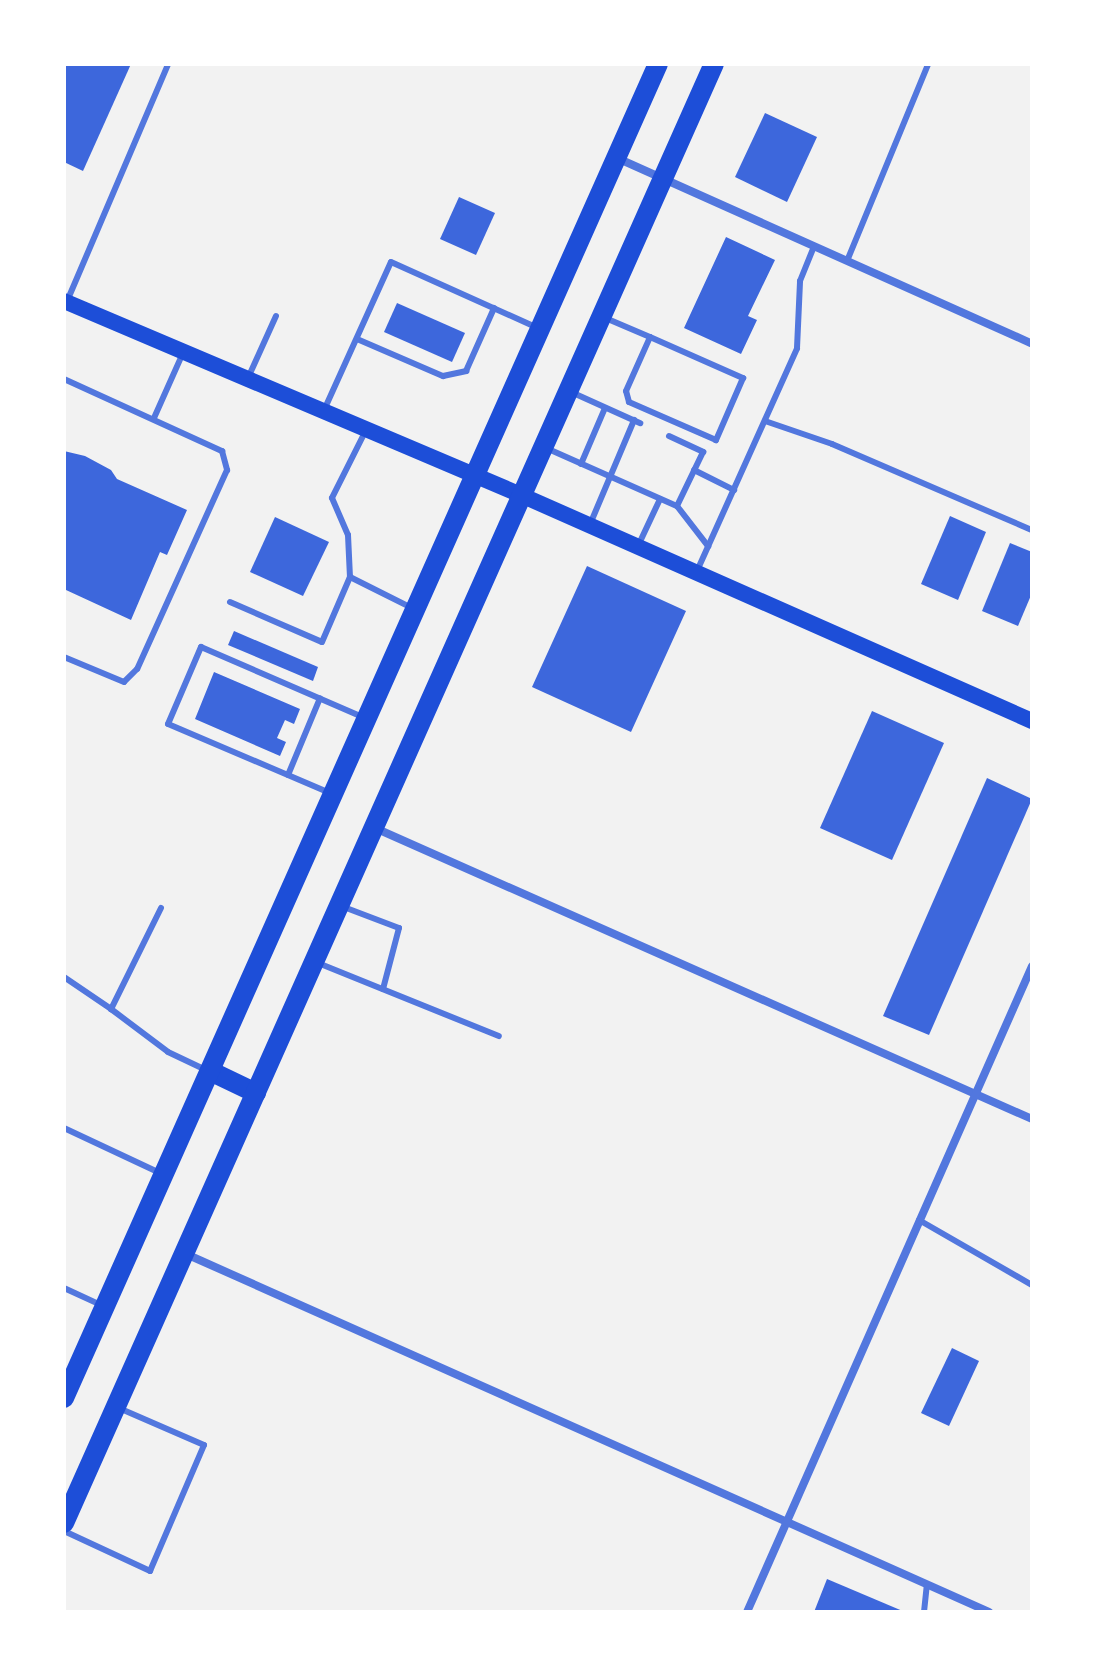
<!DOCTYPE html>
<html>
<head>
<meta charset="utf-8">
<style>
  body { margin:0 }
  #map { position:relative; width:1096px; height:1676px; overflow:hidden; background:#f2f2f2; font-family:Raleway,sans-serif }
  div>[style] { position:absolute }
  .building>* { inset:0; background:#3d67dc }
  .service>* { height:6px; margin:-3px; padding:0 3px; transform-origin:3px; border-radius:3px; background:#5277de }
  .minor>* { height:8px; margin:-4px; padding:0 4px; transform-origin:4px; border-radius:4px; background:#5277de }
  .secondary>* { height:16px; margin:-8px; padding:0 8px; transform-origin:8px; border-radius:8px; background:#1d4ed8 }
  .primary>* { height:20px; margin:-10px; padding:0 10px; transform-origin:10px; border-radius:10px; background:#1d4ed8 }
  span { translate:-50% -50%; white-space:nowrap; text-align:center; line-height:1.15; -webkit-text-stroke:6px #fff; paint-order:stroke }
  .frame { position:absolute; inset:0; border:66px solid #fff; pointer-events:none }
</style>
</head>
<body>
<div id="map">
  <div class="building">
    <div style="clip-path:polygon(64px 64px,131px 64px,83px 171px,64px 162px)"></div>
    <div style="clip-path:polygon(765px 113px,817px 137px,787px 202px,735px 177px)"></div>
    <div style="clip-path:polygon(459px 197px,495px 213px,476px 255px,440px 239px)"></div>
    <div style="clip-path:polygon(726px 237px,775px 260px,748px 316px,757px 320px,741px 354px,684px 328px)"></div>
    <div style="clip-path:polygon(397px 303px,465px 333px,452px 362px,384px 332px)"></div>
    <div style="clip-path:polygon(64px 451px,85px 456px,111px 470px,117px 479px,187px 510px,167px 555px,160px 552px,131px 620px,66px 590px,64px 584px)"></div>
    <div style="clip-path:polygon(950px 516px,986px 532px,958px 600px,921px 584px)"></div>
    <div style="clip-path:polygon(275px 517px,329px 542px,303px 596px,250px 572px)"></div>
    <div style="clip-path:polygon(1010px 543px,1032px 552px,1032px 593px,1018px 626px,982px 611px)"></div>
    <div style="clip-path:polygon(587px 566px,686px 611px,631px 732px,532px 687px)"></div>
    <div style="clip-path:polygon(234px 631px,318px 667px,313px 681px,228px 645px)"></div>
    <div style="clip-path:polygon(214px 672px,300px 709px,294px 724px,285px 720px,277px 738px,286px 742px,280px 756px,195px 719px)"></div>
    <div style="clip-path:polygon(872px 711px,944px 743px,892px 860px,820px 828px)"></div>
    <div style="clip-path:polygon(987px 778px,1032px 799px,929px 1035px,883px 1016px)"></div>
    <div style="clip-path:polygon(952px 1348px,979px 1361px,949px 1426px,921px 1413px)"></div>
    <div style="clip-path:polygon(827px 1579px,905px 1612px,814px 1612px)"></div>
  </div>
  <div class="service">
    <div style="left:847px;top:261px;width:213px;rotate:-67.6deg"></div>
    <div style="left:68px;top:299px;width:255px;rotate:-66.9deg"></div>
    <div style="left:603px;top:317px;width:51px;rotate:23.1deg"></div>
    <div style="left:650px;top:337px;width:102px;rotate:23.8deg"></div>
    <div style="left:743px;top:378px;width:68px;rotate:113.5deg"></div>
    <div style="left:716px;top:440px;width:95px;rotate:-156.4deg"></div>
    <div style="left:629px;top:402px;width:11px;rotate:-105deg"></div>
    <div style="left:626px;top:391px;width:59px;rotate:-66deg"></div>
    <div style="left:357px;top:339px;width:94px;rotate:23.3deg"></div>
    <div style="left:443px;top:376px;width:24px;rotate:-12deg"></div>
    <div style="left:466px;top:371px;width:69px;rotate:-66deg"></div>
    <div style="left:248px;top:378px;width:68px;rotate:-65.7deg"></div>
    <div style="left:64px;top:379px;width:174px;rotate:24.5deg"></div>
    <div style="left:222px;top:451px;width:20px;rotate:75deg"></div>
    <div style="left:227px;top:470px;width:218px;rotate:114.3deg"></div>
    <div style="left:137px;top:669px;width:18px;rotate:135deg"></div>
    <div style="left:124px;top:682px;width:65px;rotate:-157.4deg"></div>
    <div style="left:571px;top:392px;width:76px;rotate:24.2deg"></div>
    <div style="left:325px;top:408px;width:160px;rotate:-65.7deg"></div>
    <div style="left:391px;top:262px;width:161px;rotate:24.2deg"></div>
    <div style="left:154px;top:418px;width:71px;rotate:-66deg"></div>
    <div style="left:765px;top:421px;width:71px;rotate:18.9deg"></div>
    <div style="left:832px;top:444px;width:218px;rotate:23.3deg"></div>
    <div style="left:366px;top:430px;width:76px;rotate:116.6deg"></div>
    <div style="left:332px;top:498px;width:40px;rotate:66.6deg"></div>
    <div style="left:348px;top:535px;width:42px;rotate:87.3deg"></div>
    <div style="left:350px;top:577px;width:69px;rotate:26.6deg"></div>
    <div style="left:669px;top:436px;width:38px;rotate:25deg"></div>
    <div style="left:703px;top:452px;width:60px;rotate:115.7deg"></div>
    <div style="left:546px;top:448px;width:143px;rotate:23.9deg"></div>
    <div style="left:677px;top:506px;width:51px;rotate:52.2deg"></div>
    <div style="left:581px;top:464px;width:61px;rotate:-66.8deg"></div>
    <div style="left:694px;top:470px;width:45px;rotate:26.6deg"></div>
    <div style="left:591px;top:522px;width:111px;rotate:-67.1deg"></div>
    <div style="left:638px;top:546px;width:52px;rotate:-64.9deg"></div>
    <div style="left:697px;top:571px;width:244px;rotate:-65.8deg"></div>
    <div style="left:797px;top:348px;width:67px;rotate:-87.4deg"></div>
    <div style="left:800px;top:281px;width:38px;rotate:-68deg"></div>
    <div style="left:230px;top:602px;width:100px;rotate:23.5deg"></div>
    <div style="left:322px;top:642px;width:71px;rotate:-66.7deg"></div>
    <div style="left:288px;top:775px;width:83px;rotate:-67.4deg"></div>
    <div style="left:330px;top:793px;width:176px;rotate:-156.9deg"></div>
    <div style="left:168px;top:724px;width:84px;rotate:-66.8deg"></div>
    <div style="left:201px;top:647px;width:176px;rotate:23.4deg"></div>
    <div style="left:341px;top:906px;width:62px;rotate:20.8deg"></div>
    <div style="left:399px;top:928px;width:63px;rotate:104.7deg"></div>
    <div style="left:161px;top:908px;width:113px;rotate:116.3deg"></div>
    <div style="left:111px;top:1009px;width:71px;rotate:37deg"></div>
    <div style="left:168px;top:1052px;width:42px;rotate:25.3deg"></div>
    <div style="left:318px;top:963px;width:195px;rotate:22deg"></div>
    <div style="left:64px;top:977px;width:57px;rotate:34.2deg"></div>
    <div style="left:64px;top:1128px;width:106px;rotate:25.1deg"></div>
    <div style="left:919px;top:1220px;width:130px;rotate:29.9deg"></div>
    <div style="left:64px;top:1288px;width:41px;rotate:24.7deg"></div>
    <div style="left:64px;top:1531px;width:95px;rotate:24.9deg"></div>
    <div style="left:150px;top:1571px;width:137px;rotate:-66.8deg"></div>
    <div style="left:204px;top:1445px;width:93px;rotate:-156.5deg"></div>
    <div style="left:924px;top:1612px;width:28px;rotate:-84deg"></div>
  </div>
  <div class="minor">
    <div style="left:617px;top:158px;width:455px;rotate:24.1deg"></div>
    <div style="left:375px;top:828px;width:719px;rotate:23.89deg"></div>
    <div style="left:186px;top:1254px;width:879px;rotate:24.03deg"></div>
    <div style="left:747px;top:1612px;width:706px;rotate:-66.19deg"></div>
  </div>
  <div class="secondary">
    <div style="left:64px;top:301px;width:496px;rotate:23deg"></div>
    <div style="left:521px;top:495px;width:559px;rotate:23.86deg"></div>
  </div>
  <div class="primary">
    <div style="left:210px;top:1071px;width:51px;rotate:25.6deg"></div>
    <div style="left:64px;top:1398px;width:1460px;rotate:-66deg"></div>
    <div style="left:64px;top:1523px;width:1597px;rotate:-65.99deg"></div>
  </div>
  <div class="frame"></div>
</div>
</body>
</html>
